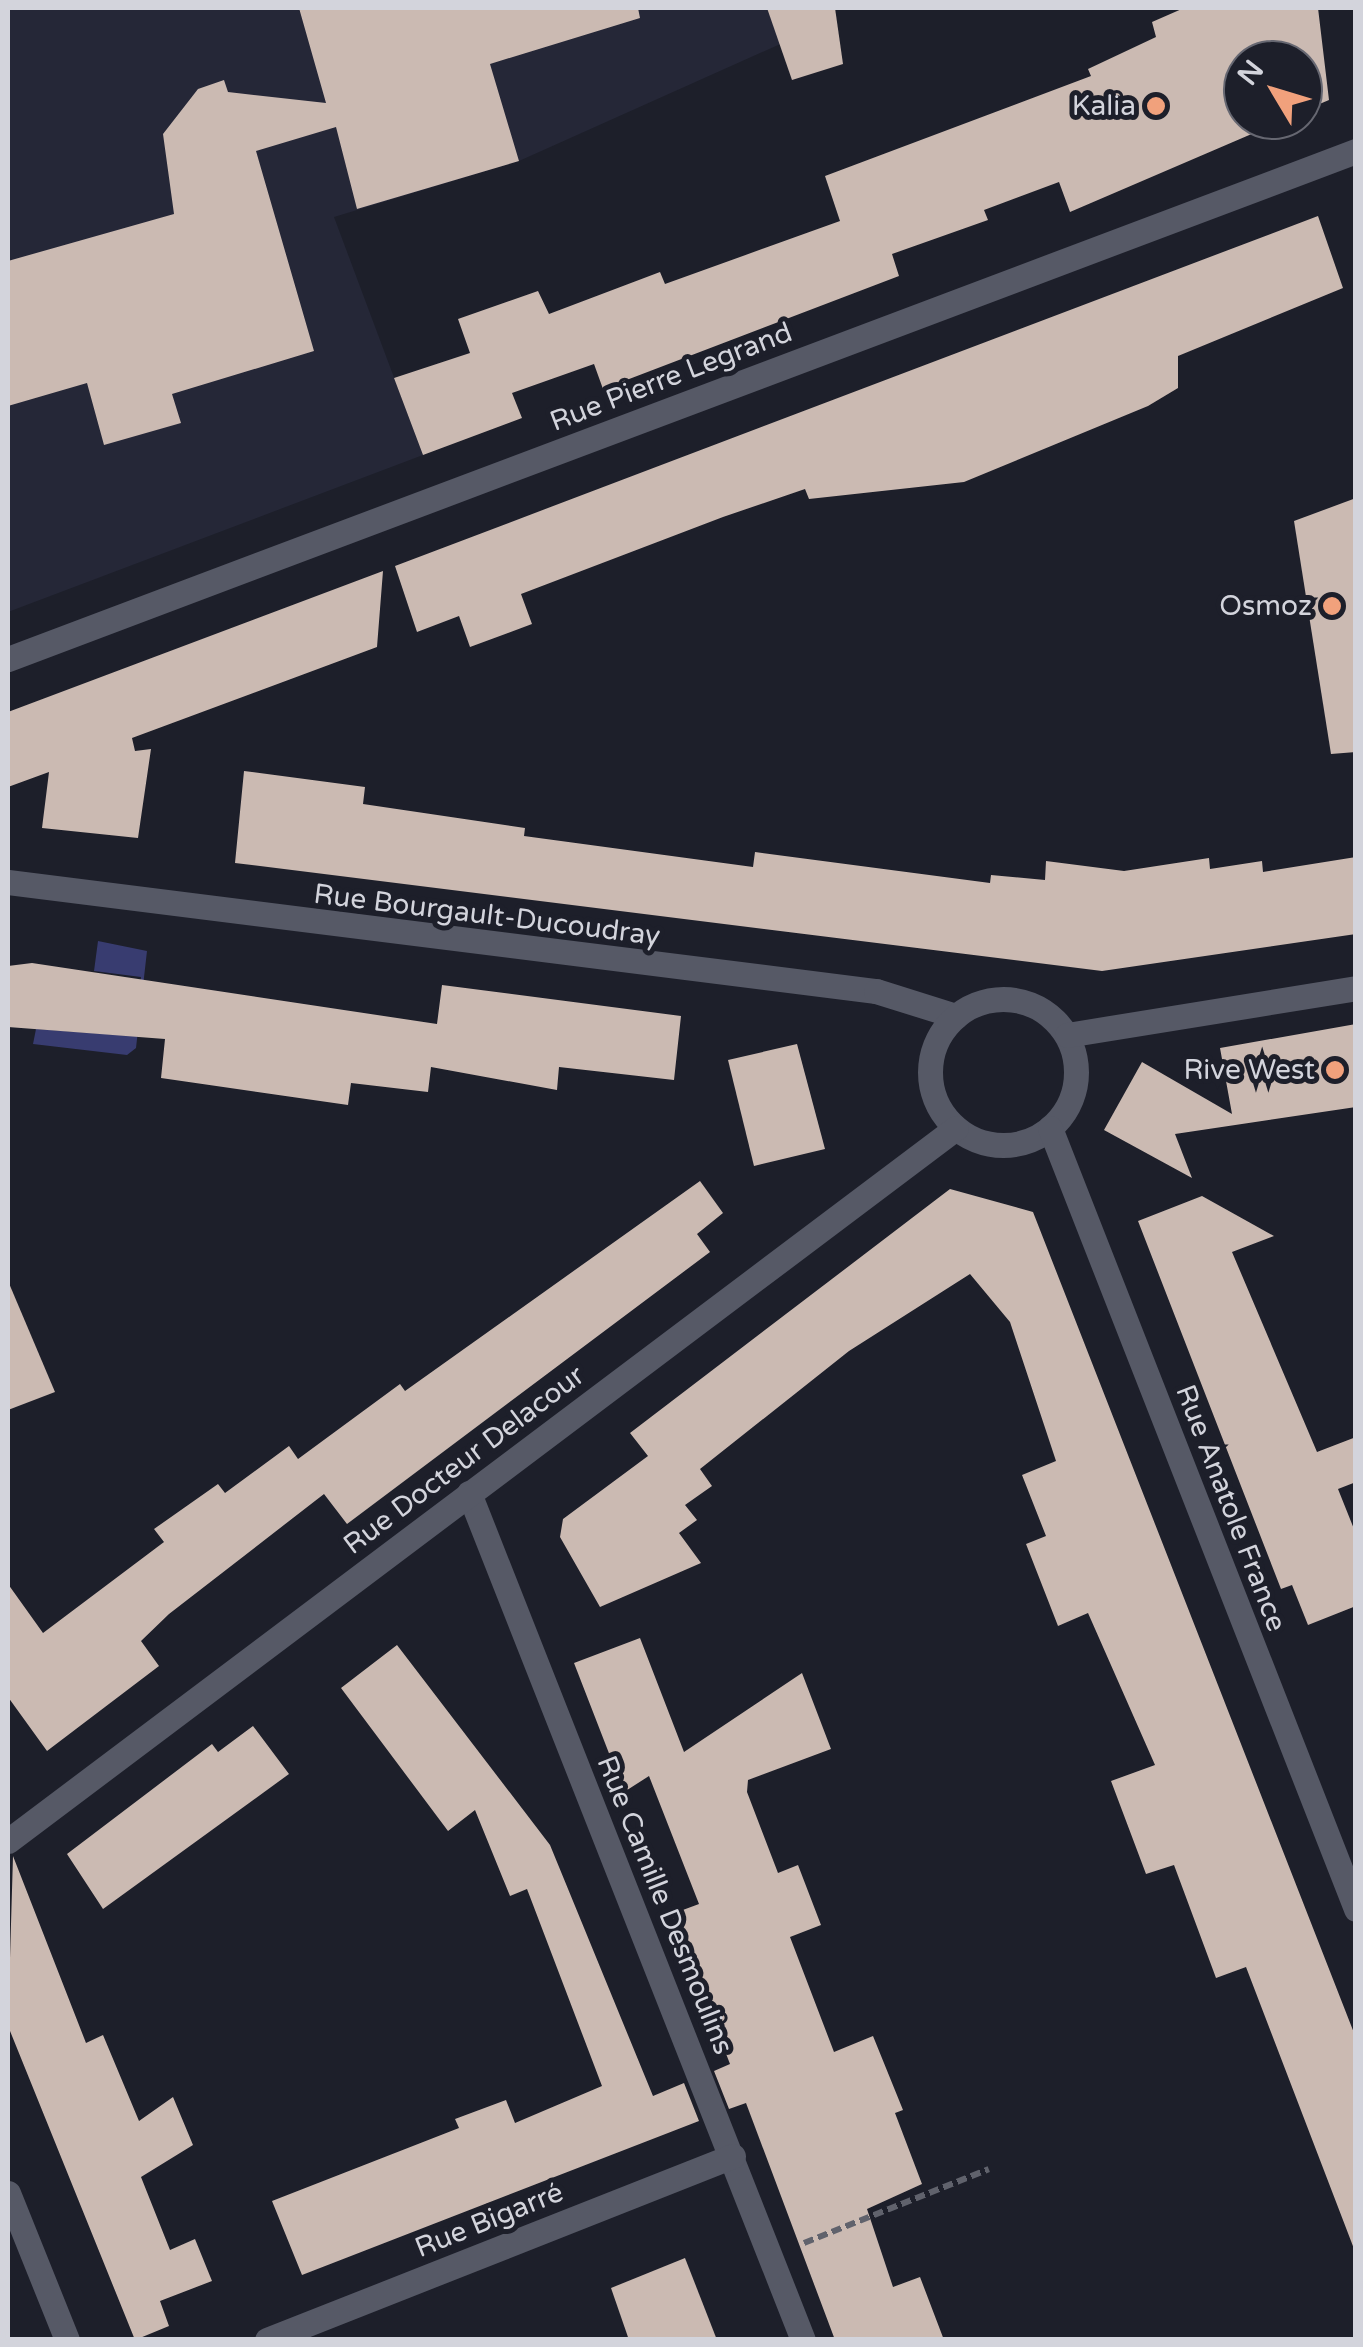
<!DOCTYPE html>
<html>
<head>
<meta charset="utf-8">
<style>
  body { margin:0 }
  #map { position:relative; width:1363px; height:2347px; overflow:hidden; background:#1d1f2a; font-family:"Varela Round",sans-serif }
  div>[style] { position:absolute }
  .built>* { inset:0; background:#252737 }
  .green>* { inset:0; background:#383c70 }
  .building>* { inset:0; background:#cbbab2 }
  .path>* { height:6px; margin-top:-3px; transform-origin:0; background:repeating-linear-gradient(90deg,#60626c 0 10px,transparent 0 15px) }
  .minor>* { height:25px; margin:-12.5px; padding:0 12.5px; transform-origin:12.5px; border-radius:12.5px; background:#565966 }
  .minor>.ring { margin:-12.5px; padding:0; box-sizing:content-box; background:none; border:25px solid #565966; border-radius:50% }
  .secondary>* { height:25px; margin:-12.5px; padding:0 12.5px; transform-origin:12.5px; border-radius:12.5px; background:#565966 }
  .dots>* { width:28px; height:28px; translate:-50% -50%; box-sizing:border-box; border:5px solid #1d1f2a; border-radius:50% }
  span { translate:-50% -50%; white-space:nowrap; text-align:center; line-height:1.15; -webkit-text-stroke:10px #1d1f2a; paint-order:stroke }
  .poi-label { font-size:28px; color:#d3d4dc }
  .right { translate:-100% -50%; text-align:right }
  .street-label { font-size:28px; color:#d3d4dc }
  .frame { position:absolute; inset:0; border:10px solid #d3d4dc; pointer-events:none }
  .north { position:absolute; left:1223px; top:40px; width:100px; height:100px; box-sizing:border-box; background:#1d1f2a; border:2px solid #666771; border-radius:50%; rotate:308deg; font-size:28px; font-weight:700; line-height:40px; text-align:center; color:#d3d4dc }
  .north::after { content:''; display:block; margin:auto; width:35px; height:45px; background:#f1a17c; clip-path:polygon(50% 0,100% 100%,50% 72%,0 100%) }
</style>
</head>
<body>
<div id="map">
  <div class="built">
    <div style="clip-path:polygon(8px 8px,799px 8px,805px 33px,519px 161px,334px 217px,423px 455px,8px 612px)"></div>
  </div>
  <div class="green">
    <div style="clip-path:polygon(98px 941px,147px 951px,136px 1048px,127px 1055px,33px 1044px,36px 1029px,134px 1036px,141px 977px,94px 971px)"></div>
  </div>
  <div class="building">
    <div style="clip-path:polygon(299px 8px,638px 8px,640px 18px,490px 64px,519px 161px,357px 209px,336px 127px,256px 151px,314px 351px,172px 394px,181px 423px,104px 445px,87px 383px,8px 406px,8px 261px,174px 214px,163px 134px,198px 89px,224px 80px,228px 92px,326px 103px)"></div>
    <div style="clip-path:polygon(767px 8px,835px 8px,843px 64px,792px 80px)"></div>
    <div style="clip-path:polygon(1184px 8px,1318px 8px,1329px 100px,1303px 111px,1303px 60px,1243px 60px,1243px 120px,1284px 120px,1070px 212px,1059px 182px,984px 210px,988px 220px,892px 254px,899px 276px,603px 389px,594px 364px,512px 393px,522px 418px,423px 455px,394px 378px,470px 353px,458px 319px,538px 291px,549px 314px,660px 272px,665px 284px,840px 221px,825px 176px,1091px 76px,1088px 69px,1156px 37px,1152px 22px)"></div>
    <div style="clip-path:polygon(1318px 216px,1343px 288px,1178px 356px,1178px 388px,1148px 406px,964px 482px,809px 499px,805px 489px,723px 517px,521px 594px,532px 624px,470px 647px,459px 616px,417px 632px,395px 566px)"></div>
    <div style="clip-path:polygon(1356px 498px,1356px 752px,1331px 754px,1294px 521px)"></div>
    <div style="clip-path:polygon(383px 571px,377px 647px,132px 738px,135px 751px,151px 749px,138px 838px,42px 828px,49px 772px,8px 787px,8px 712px)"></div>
    <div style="clip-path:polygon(244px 771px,365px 787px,363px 804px,525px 828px,524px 836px,753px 867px,755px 852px,990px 883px,991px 875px,1045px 880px,1046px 861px,1124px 871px,1209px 858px,1210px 869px,1262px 861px,1263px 872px,1356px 857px,1356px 934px,1102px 971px,235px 863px)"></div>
    <div style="clip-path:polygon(32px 963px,437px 1024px,442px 985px,681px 1016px,674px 1080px,559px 1067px,557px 1090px,431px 1067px,428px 1092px,351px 1083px,348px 1105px,161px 1078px,165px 1039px,8px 1027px,8px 966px)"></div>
    <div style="clip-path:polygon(1356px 1024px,1356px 1107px,1175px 1134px,1192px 1178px,1104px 1130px,1142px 1062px,1232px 1114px,1220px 1048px)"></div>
    <div style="clip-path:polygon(797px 1044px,825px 1149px,754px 1166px,728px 1060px)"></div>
    <div style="clip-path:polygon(700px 1181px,723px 1213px,697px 1234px,710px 1252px,347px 1524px,324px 1494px,169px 1614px,141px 1641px,159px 1666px,47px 1751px,8px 1697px,8px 1584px,43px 1633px,164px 1542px,154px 1529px,218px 1484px,225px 1493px,289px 1446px,298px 1459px,400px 1384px,405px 1391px)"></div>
    <div style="clip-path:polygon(950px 1189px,1033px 1212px,1356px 2038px,1356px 2254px,1246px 1967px,1216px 1978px,1174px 1865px,1146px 1874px,1111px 1781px,1155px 1765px,1088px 1613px,1058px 1626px,1026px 1544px,1046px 1536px,1022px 1475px,1056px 1461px,1010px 1322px,970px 1274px,849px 1351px,700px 1469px,712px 1486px,685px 1505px,697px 1520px,679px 1533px,701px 1563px,600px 1607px,560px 1537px,563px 1519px,648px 1456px,630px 1433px)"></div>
    <div style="clip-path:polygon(1202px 1196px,1274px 1236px,1232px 1252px,1317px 1452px,1356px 1437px,1356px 1482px,1338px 1489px,1356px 1534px,1356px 1606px,1308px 1625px,1292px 1585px,1281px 1589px,1138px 1221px)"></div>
    <div style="clip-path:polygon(8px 1281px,55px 1392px,8px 1410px)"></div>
    <div style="clip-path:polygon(640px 1638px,684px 1752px,802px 1673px,831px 1749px,748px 1780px,747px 1792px,778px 1873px,798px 1865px,821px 1925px,790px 1937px,834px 2052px,873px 2036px,903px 2110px,895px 2113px,922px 2184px,867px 2209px,893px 2287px,920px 2277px,944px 2340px,835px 2340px,746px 2103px,729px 2109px,714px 2071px,730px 2064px,672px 1914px,699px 1904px,649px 1776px,624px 1792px,574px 1663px)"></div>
    <div style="clip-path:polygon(397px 1645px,550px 1845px,653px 2096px,684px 2083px,699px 2121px,302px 2275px,272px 2201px,459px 2128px,455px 2119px,506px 2100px,515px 2123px,602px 2086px,527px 1889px,510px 1896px,475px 1810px,448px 1831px,341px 1688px)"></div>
    <div style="clip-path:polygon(253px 1726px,289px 1774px,103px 1909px,67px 1854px,212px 1744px,218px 1752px)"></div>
    <div style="clip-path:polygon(13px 1856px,86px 2043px,103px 2035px,139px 2121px,173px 2097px,193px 2145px,141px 2177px,170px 2250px,195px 2239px,212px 2281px,160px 2301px,169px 2326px,135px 2340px,8px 2026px)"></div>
    <div style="clip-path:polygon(685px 2258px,717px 2340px,629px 2340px,611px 2288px)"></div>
  </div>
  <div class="path">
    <div style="left:804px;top:2243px;width:199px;rotate:-21.8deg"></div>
  </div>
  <div class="minor">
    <div style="left:8px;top:659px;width:1441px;rotate:-20.65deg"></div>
    <div style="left:8px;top:882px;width:875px;rotate:7.16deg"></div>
    <div style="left:876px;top:991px;width:84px;rotate:17.4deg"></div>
    <div class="ring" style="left:930px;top:999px;width:121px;height:121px"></div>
    <div style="left:1067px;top:1035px;width:293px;rotate:-9.2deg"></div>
    <div style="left:1050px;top:1128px;width:839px;rotate:68.6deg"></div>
    <div style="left:469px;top:1493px;width:910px;rotate:68.48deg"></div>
    <div style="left:8px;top:1841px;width:1186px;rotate:-36.95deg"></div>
    <div style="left:267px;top:2340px;width:501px;rotate:-21.55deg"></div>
  </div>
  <div class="secondary">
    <div style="left:8px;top:2193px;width:158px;rotate:68.1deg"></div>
  </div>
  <div class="dots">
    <div style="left:1156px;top:106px;background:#f1a17c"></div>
    <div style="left:1332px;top:606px;background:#f1a17c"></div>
    <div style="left:1335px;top:1070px;background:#f1a17c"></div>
  </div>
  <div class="poi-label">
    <span class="right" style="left:1136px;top:106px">Kalia</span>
    <span class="right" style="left:1312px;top:606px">Osmoz</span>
    <span class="right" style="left:1315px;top:1070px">Rive West</span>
  </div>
  <div class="street-label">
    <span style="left:671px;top:377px;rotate:-21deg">Rue Pierre Legrand</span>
    <span style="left:487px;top:915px;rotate:7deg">Rue Bourgault-Ducoudray</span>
    <span style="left:464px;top:1460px;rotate:-37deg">Rue Docteur Delacour</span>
    <span style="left:1231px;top:1508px;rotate:69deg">Rue Anatole France</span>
    <span style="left:665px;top:1905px;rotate:68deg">Rue Camille Desmoulins</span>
    <span style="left:489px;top:2220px;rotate:-22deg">Rue Bigarré</span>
  </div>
  <div class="frame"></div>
  <div class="north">N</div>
</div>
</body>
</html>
